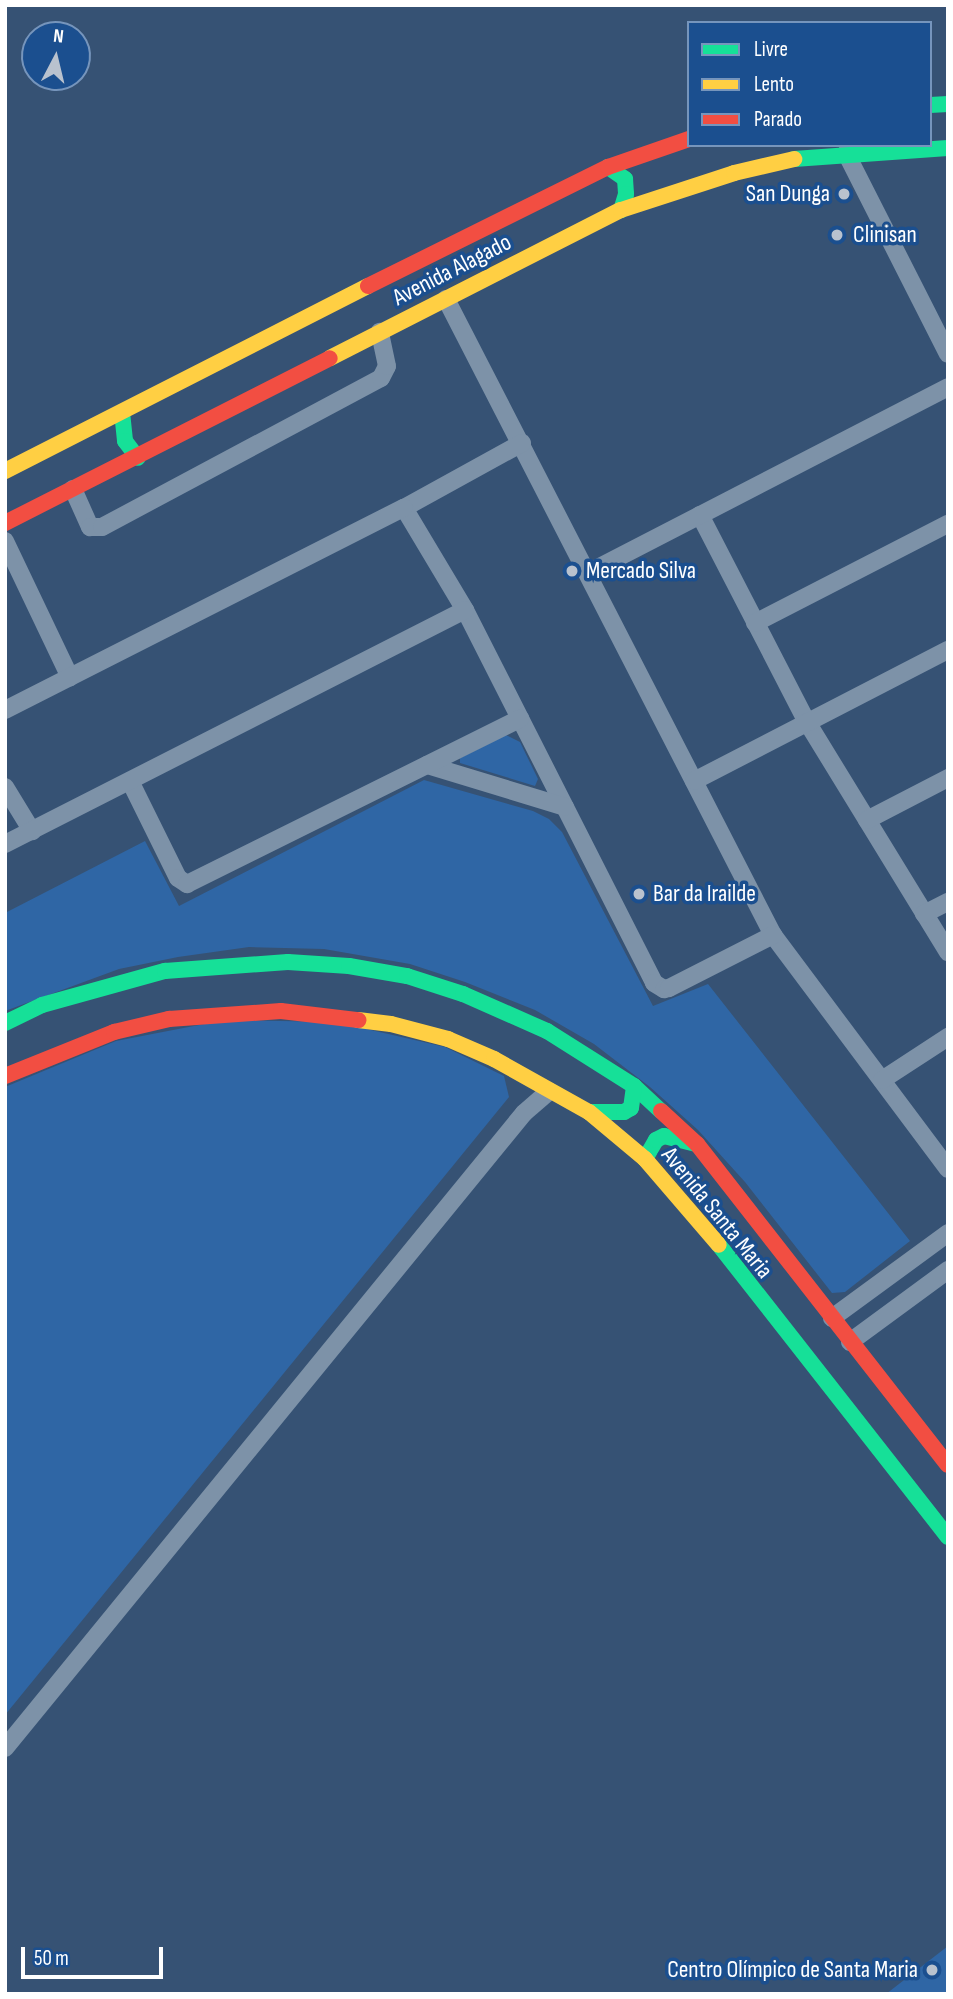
<!DOCTYPE html>
<html>
<head>
<meta charset="utf-8">
<style>
  body { margin:0 }
  #map { position:relative; width:953px; height:1999px; overflow:hidden; background:#365274; font-family:"Sofia Sans Condensed",sans-serif }
  div>[style] { position:absolute }
  .green>* { inset:0; background:#2f66a5 }
  .street>* { height:18px; margin:-9px; padding:0 9px; transform-origin:9px; border-radius:9px; background:#7d92a8 }
  .fast>* { height:16px; margin:-8px; padding:0 8px; transform-origin:8px; border-radius:8px; background:#16e098 }
  .slow>* { height:16px; margin:-8px; padding:0 8px; transform-origin:8px; border-radius:8px; background:#ffcf43 }
  .jam>* { height:16px; margin:-8px; padding:0 8px; transform-origin:8px; border-radius:8px; background:#f24e42 }
  .dots>* { width:19px; height:19px; translate:-50% -50%; box-sizing:border-box; border:4px solid #1b4f8f; border-radius:50% }
  span { translate:-50% -50%; white-space:nowrap; text-align:center; line-height:1.15; -webkit-text-stroke:7px #1b4f8f; paint-order:stroke }
  .poi-label { font-size:24px; color:#fff }
  .right { translate:-100% -50%; text-align:right }
  .left { translate:0 -50%; text-align:left }
  .street-label { font-size:24px; color:#fff }
  .frame { position:absolute; inset:0; border:7px solid #fff; pointer-events:none }
  .legend { position:absolute; left:687px; top:21px; width:245px; height:126px; box-sizing:border-box; background:#1b4f8f; border:2px solid #7695bc; margin:0; padding:9px 12px; list-style:none; font-size:21px; color:#fff }
  .legend li { display:flex; align-items:center; gap:14px; height:35px }
  .legend b { width:35px; border:2px solid #7695bc }
  .north { position:absolute; left:21px; top:21px; width:70px; height:70px; box-sizing:border-box; background:#1b4f8f; border:2px solid #7695bc; border-radius:50%; rotate:7deg; font-size:19px; font-weight:700; line-height:28px; text-align:center; color:#fff }
  .north::after { content:''; display:block; margin:auto; width:24px; height:32px; background:#b9c2ce; clip-path:polygon(50% 0,100% 100%,50% 72%,0 100%) }
  .scale { position:absolute; left:21px; top:1947px; width:142px; height:32px; box-sizing:border-box; border:4px solid #fff; border-top:0; padding-left:9px; font-size:21px; line-height:24px; white-space:nowrap; color:#fff; -webkit-text-stroke:5px #1b4f8f; paint-order:stroke }
</style>
</head>
<body>
<div id="map">
  <div class="green">
    <div style="clip-path:polygon(506px 735px,520px 742px,538px 779px,535px 786px,460px 763px,460px 758px)"></div>
    <div style="clip-path:polygon(424px 780px,533px 811px,549px 819px,562px 832px,653px 1006px,708px 984px,910px 1241px,845px 1292px,832px 1293px,745px 1182px,698px 1130px,650px 1087px,594px 1044px,535px 1010px,465px 982px,410px 964px,324px 949px,249px 947px,178px 957px,119px 969px,5px 1011px,5px 913px,145px 841px,179px 906px)"></div>
    <div style="clip-path:polygon(225px 1020px,336px 1022px,445px 1047px,504px 1076px,509px 1097px,5px 1715px,5px 1087px,116px 1041px)"></div>
    <div style="clip-path:polygon(948px 1946px,948px 1994px,886px 1994px)"></div>
  </div>
  <div class="street">
    <div style="left:846px;top:153px;width:225px;rotate:63.1deg"></div>
    <div style="left:446px;top:299px;width:715px;rotate:62.79deg"></div>
    <div style="left:773px;top:935px;width:292px;rotate:53.2deg"></div>
    <div style="left:522px;top:443px;width:135px;rotate:151.2deg"></div>
    <div style="left:404px;top:508px;width:119px;rotate:59.1deg"></div>
    <div style="left:465px;top:610px;width:418px;rotate:63.1deg"></div>
    <div style="left:654px;top:983px;width:12px;rotate:31deg"></div>
    <div style="left:664px;top:989px;width:5px;rotate:-11deg"></div>
    <div style="left:669px;top:988px;width:117px;rotate:-27deg"></div>
    <div style="left:73px;top:489px;width:42px;rotate:65.9deg"></div>
    <div style="left:90px;top:527px;width:12px"></div>
    <div style="left:102px;top:527px;width:316px;rotate:-28.1deg"></div>
    <div style="left:381px;top:378px;width:13px;rotate:-63deg"></div>
    <div style="left:387px;top:366px;width:35px;rotate:-102deg"></div>
    <div style="left:700px;top:515px;width:233px;rotate:62.7deg"></div>
    <div style="left:807px;top:722px;width:270px;rotate:58.5deg"></div>
    <div style="left:5px;top:541px;width:151px;rotate:64.5deg"></div>
    <div style="left:588px;top:573px;width:405px;rotate:-27.3deg"></div>
    <div style="left:755px;top:623px;width:217px;rotate:-27.2deg"></div>
    <div style="left:5px;top:710px;width:447px;rotate:-26.9deg"></div>
    <div style="left:427px;top:765px;width:144px;rotate:16.9deg"></div>
    <div style="left:130px;top:781px;width:108px;rotate:63.7deg"></div>
    <div style="left:178px;top:878px;width:11px;rotate:34deg"></div>
    <div style="left:187px;top:884px;width:372px;rotate:-26.4deg"></div>
    <div style="left:694px;top:781px;width:286px;rotate:-27.3deg"></div>
    <div style="left:5px;top:787px;width:52px;rotate:58.5deg"></div>
    <div style="left:867px;top:820px;width:91px;rotate:-27.4deg"></div>
    <div style="left:5px;top:844px;width:516px;rotate:-26.96deg"></div>
    <div style="left:924px;top:914px;width:27px;rotate:-27deg"></div>
    <div style="left:882px;top:1080px;width:79px;rotate:-33.1deg"></div>
    <div style="left:832px;top:1318px;width:144px;rotate:-36.2deg"></div>
    <div style="left:850px;top:1342px;width:122px;rotate:-36.3deg"></div>
    <div style="left:5px;top:1748px;width:820px;rotate:-50.74deg"></div>
    <div style="left:524px;top:1113px;width:33px;rotate:-41deg"></div>
  </div>
  <div class="fast">
    <div style="left:930px;top:105px;width:18px;rotate:-3deg"></div>
    <div style="left:794px;top:159px;width:154px;rotate:-4.1deg"></div>
    <div style="left:608px;top:167px;width:21px;rotate:35deg"></div>
    <div style="left:625px;top:179px;width:15px;rotate:86deg"></div>
    <div style="left:626px;top:194px;width:17px;rotate:107deg"></div>
    <div style="left:122px;top:412px;width:29px;rotate:84deg"></div>
    <div style="left:125px;top:441px;width:21px;rotate:53deg"></div>
    <div style="left:5px;top:1023px;width:41px;rotate:-25.9deg"></div>
    <div style="left:42px;top:1005px;width:128px;rotate:-15.5deg"></div>
    <div style="left:165px;top:971px;width:123px;rotate:-4.2deg"></div>
    <div style="left:288px;top:962px;width:61px;rotate:3.8deg"></div>
    <div style="left:349px;top:966px;width:59px;rotate:9.8deg"></div>
    <div style="left:407px;top:976px;width:59px;rotate:17.8deg"></div>
    <div style="left:463px;top:994px;width:92px;rotate:23.8deg"></div>
    <div style="left:547px;top:1031px;width:103px;rotate:32.3deg"></div>
    <div style="left:634px;top:1086px;width:37px;rotate:43deg"></div>
    <div style="left:589px;top:1112px;width:35px"></div>
    <div style="left:624px;top:1112px;width:8px;rotate:-30deg"></div>
    <div style="left:631px;top:1108px;width:22px;rotate:-82deg"></div>
    <div style="left:645px;top:1159px;width:22px;rotate:-60deg"></div>
    <div style="left:656px;top:1140px;width:9px;rotate:-27deg"></div>
    <div style="left:664px;top:1136px;width:33px;rotate:14deg"></div>
    <div style="left:719px;top:1245px;width:371px;rotate:51.9deg"></div>
  </div>
  <div class="slow">
    <div style="left:330px;top:358px;width:326px;rotate:-27deg"></div>
    <div style="left:621px;top:210px;width:119px;rotate:-18.1deg"></div>
    <div style="left:734px;top:173px;width:62px;rotate:-13.1deg"></div>
    <div style="left:5px;top:471px;width:407px;rotate:-27deg"></div>
    <div style="left:358px;top:1020px;width:33px;rotate:7deg"></div>
    <div style="left:391px;top:1024px;width:59px;rotate:14.7deg"></div>
    <div style="left:448px;top:1039px;width:50px;rotate:23.5deg"></div>
    <div style="left:494px;top:1059px;width:109px;rotate:29.2deg"></div>
    <div style="left:589px;top:1112px;width:73px;rotate:40deg"></div>
    <div style="left:645px;top:1159px;width:113px;rotate:49.3deg"></div>
  </div>
  <div class="jam">
    <div style="left:368px;top:286px;width:268px;rotate:-26.4deg"></div>
    <div style="left:608px;top:167px;width:86px;rotate:-19.1deg"></div>
    <div style="left:5px;top:523px;width:364px;rotate:-26.9deg"></div>
    <div style="left:5px;top:1076px;width:118px;rotate:-22deg"></div>
    <div style="left:114px;top:1032px;width:57px;rotate:-13.3deg"></div>
    <div style="left:169px;top:1019px;width:112px;rotate:-4.1deg"></div>
    <div style="left:281px;top:1011px;width:78px;rotate:6.7deg"></div>
    <div style="left:661px;top:1111px;width:49px;rotate:42.5deg"></div>
    <div style="left:697px;top:1144px;width:407px;rotate:52deg"></div>
  </div>
  <div class="dots">
    <div style="left:844px;top:194px;background:#b9c2ce"></div>
    <div style="left:837px;top:235px;background:#b9c2ce"></div>
    <div style="left:572px;top:571px;background:#b9c2ce"></div>
    <div style="left:639px;top:894px;background:#b9c2ce"></div>
    <div style="left:932px;top:1970px;background:#b9c2ce"></div>
  </div>
  <div class="poi-label">
    <span class="right" style="left:830px;top:194px">San Dunga</span>
    <span class="left" style="left:853px;top:235px">Clinisan</span>
    <span class="left" style="left:586px;top:571px">Mercado Silva</span>
    <span class="left" style="left:653px;top:894px">Bar da Irailde</span>
    <span class="right" style="left:918px;top:1970px">Centro Olímpico de Santa Maria</span>
  </div>
  <div class="street-label">
    <span style="left:452px;top:270px;rotate:-27deg">Avenida Alagado</span>
    <span style="left:717px;top:1213px;rotate:51deg">Avenida Santa Maria</span>
  </div>
  <div class="frame"></div>
  <ul class="legend">
  <li><b style="height:9px;background:#16e098"></b>Livre</li>
  <li><b style="height:9px;background:#ffcf43"></b>Lento</li>
  <li><b style="height:9px;background:#f24e42"></b>Parado</li>
  </ul>
  <div class="north">N</div>
  <div class="scale">50 m</div>
</div>
</body>
</html>
